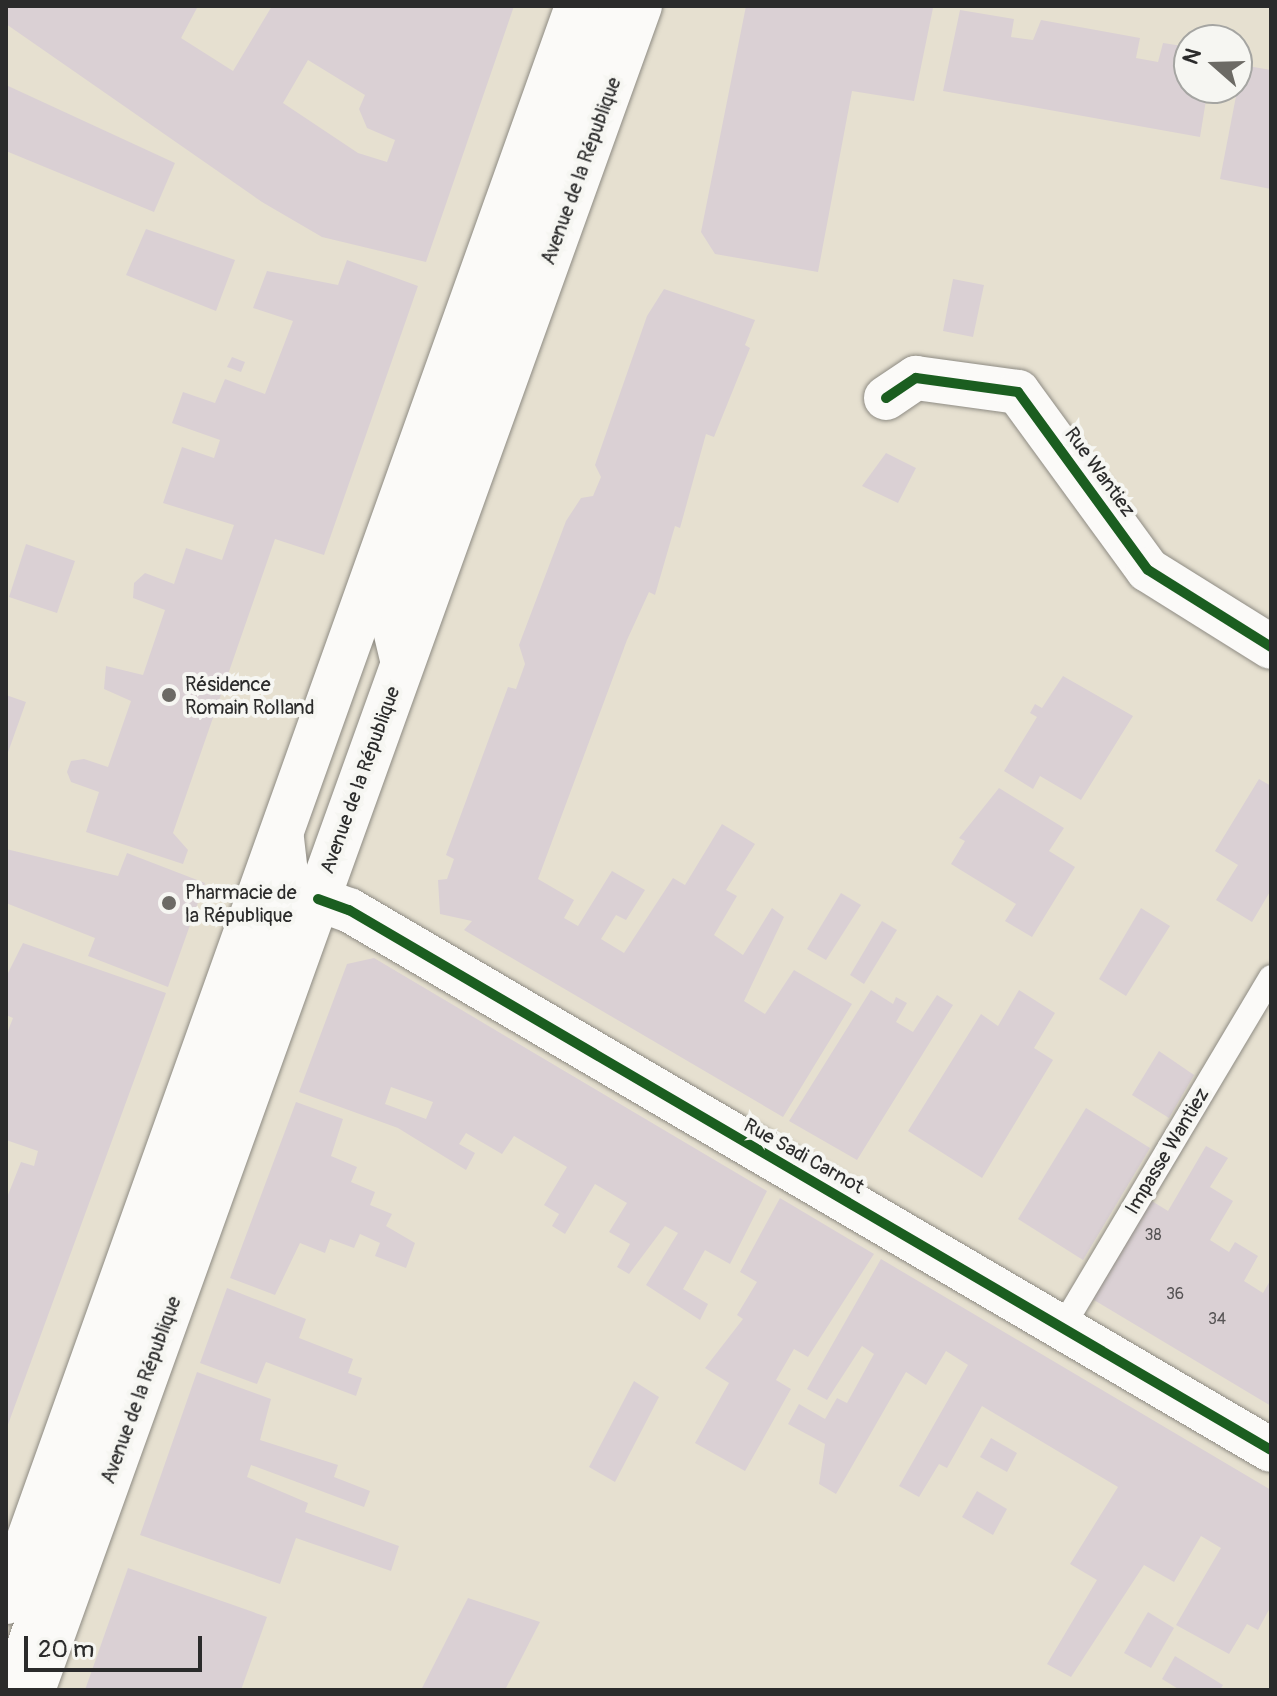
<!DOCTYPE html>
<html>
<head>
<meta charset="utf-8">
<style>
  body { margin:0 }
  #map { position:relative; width:1277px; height:1696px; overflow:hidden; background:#e6e0d0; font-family:Pangolin,sans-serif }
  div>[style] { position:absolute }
  .building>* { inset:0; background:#dad0d4 }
  .roads { filter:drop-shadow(0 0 2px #8e8b83) drop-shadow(0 0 2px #8e8b83) }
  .lane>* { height:24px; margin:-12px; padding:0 12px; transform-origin:12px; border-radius:12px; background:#fbfaf8 }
  .street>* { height:44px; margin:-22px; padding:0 22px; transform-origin:22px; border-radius:22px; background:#fbfaf8 }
  .secondary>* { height:44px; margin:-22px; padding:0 22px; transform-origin:22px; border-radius:22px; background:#fbfaf8 }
  .cycleway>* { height:10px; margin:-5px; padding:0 5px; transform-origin:5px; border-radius:5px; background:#1b5e20 }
  .dots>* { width:22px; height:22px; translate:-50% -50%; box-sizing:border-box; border:4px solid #f6f6f2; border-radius:50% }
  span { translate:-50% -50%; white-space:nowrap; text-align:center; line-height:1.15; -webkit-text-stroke:8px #f6f6f2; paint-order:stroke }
  .number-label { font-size:16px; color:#575455 }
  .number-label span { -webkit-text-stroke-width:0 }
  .street-label { font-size:20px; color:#2b2b2b }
  .poi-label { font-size:20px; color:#2b2b2b }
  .left { translate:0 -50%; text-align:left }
  .frame { position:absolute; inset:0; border:8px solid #2b2b2b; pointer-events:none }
  .north { position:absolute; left:1173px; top:24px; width:80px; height:80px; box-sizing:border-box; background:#f6f6f2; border:2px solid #a5a5a2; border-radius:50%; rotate:290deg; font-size:22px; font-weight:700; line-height:32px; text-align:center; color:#2b2b2b }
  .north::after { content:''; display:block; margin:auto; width:28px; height:36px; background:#6c6a65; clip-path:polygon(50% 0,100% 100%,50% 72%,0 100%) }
  .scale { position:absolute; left:24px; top:1636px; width:178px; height:36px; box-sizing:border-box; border:4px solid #2b2b2b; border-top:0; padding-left:10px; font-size:24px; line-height:28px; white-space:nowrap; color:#2b2b2b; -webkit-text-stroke:6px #f6f6f2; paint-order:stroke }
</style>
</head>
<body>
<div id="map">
  <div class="building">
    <div style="clip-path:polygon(evenodd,6px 6px,198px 6px,181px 38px,233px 71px,272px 6px,514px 6px,426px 262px,322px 237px,262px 202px,6px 24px,6px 6px,308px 60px,365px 95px,359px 109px,367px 128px,395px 140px,387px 162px,358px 153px,283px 103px,308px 60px)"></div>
    <div style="clip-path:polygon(746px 6px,933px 8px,914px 101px,852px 91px,818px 272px,715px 254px,701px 232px)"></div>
    <div style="clip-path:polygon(960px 10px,1014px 19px,1011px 37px,1033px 40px,1041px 20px,1140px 38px,1136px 58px,1158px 62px,1163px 43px,1189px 47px,1189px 88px,1208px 88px,1200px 137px,943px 91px)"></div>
    <div style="clip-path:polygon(1242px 65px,1271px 70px,1271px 189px,1220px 179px)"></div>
    <div style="clip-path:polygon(6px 85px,175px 163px,154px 212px,6px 151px)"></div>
    <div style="clip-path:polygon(146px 229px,235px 260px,216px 311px,126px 275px)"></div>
    <div style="clip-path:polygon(347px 260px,418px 286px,324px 555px,275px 539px,173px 833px,188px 850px,183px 864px,86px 832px,99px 792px,71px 782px,67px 772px,71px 761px,84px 759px,108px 767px,131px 701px,104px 689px,106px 666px,143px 675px,165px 610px,133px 598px,134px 583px,145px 573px,174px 584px,186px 548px,222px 560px,234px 525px,163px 503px,182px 447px,214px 458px,220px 440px,172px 423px,183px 392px,215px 403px,225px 379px,265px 394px,293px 321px,253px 308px,267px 271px,338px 285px)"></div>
    <div style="clip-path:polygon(953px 279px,984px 285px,973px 337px,943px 331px)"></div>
    <div style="clip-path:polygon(664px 289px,755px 320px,745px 345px,750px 348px,714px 437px,706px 434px,680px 528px,675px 526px,655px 595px,649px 592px,627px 640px,538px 879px,574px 900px,564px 918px,578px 926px,612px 871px,645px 890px,626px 920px,616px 915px,601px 939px,624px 953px,673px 878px,685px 885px,722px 824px,755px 844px,726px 890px,737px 896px,714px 935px,743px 955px,772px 908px,784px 917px,744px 1001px,765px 1014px,794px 970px,852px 1004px,783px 1117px,464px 930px,472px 921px,440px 914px,438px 880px,447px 879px,454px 859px,446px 855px,508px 687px,516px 689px,525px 664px,519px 645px,566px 521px,581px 498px,593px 496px,601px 477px,595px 465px,647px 316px)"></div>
    <div style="clip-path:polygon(232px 357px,245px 362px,241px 372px,227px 367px)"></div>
    <div style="clip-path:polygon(886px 453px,916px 468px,898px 503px,862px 486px)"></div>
    <div style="clip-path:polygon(26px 544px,75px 561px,57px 613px,9px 597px)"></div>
    <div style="clip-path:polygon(1063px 676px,1133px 716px,1081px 800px,1040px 776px,1033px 789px,1004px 771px,1037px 717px,1030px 713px,1035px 704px,1042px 708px)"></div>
    <div style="clip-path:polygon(6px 695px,26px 702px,6px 758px)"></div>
    <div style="clip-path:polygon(1259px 779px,1271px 786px,1271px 890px,1252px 922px,1216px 900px,1238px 865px,1215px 851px)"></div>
    <div style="clip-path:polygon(999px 788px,1064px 828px,1049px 851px,1075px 867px,1032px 937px,1005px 921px,1016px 904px,951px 864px,965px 841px,959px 838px)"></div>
    <div style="clip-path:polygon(6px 849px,118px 876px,127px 853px,205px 883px,168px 987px,88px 956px,95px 938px,6px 903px)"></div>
    <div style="clip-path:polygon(841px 893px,861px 905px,826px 960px,807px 949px)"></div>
    <div style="clip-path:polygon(1141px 908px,1170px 926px,1126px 996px,1099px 979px)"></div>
    <div style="clip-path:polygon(882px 921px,897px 930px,864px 984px,850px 975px)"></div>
    <div style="clip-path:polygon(23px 943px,166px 993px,6px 1430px,6px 1200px,21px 1162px,34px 1166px,38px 1151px,6px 1140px,6px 1036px,13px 1018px,6px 1015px,6px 977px)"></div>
    <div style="clip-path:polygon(evenodd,374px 958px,767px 1191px,730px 1264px,705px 1250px,683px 1289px,708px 1304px,700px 1320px,646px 1285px,678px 1233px,665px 1226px,629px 1274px,617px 1267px,630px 1244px,609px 1232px,627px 1203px,595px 1184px,565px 1234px,552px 1226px,559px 1214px,544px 1205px,567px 1167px,514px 1136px,502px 1154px,466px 1133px,459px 1144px,475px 1153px,466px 1170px,398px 1128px,299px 1092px,347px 964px,374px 958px,391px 1087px,433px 1102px,426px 1119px,385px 1104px,391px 1087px)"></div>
    <div style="clip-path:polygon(871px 990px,893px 1004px,896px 997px,907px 1003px,896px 1022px,913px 1032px,937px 995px,953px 1005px,857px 1160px,789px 1121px)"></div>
    <div style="clip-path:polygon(1019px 990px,1055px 1013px,1034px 1048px,1053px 1060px,982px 1178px,908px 1131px,981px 1014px,998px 1026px)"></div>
    <div style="clip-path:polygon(1159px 1051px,1194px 1075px,1169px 1118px,1132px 1095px)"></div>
    <div style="clip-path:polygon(296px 1102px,343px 1119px,331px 1156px,357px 1167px,351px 1182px,375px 1192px,370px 1205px,392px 1214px,386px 1226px,415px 1243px,406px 1268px,375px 1256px,380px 1243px,360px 1234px,354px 1248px,330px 1239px,325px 1253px,300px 1243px,275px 1295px,230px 1278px)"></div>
    <div style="clip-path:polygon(1086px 1108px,1150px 1148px,1083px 1260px,1018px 1219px)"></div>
    <div style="clip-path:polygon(1206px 1146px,1228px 1158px,1210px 1187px,1233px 1201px,1210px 1240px,1229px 1252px,1235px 1242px,1258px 1256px,1244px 1281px,1263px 1293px,1271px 1279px,1271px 1406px,1089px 1297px,1147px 1198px,1168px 1211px)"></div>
    <div style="clip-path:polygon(780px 1198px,874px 1254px,808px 1357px,794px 1349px,776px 1380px,791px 1389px,745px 1471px,695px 1443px,729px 1383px,705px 1368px,743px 1319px,737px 1315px,757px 1282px,740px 1272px)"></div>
    <div style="clip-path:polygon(881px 1259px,1271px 1490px,1271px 1606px,1258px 1630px,1247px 1624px,1229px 1654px,1176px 1625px,1221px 1548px,1201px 1536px,1174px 1582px,1144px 1565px,1071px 1677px,1047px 1664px,1097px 1580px,1070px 1564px,1118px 1487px,982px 1406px,947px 1468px,939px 1464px,919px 1497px,899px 1486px,968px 1365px,946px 1351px,926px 1385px,906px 1372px,836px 1494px,819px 1484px,825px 1444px,788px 1424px,799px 1404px,825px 1419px,837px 1398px,847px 1403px,874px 1354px,862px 1346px,827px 1400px,807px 1389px)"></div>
    <div style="clip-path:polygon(227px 1288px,306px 1319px,299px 1338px,353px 1359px,348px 1373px,362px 1378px,356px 1396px,266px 1362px,257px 1384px,200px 1363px)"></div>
    <div style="clip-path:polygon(197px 1372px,271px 1399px,260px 1440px,338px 1465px,334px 1477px,370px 1491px,364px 1507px,251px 1465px,247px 1477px,308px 1503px,305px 1512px,399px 1546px,391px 1571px,296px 1538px,280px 1584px,140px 1535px)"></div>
    <div style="clip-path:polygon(634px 1381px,659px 1397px,615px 1482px,589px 1467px)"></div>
    <div style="clip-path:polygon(991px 1438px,1017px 1453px,1007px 1472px,980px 1457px)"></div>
    <div style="clip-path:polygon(977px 1491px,1007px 1509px,993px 1535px,962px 1517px)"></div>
    <div style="clip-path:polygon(128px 1568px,267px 1617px,241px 1690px,85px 1690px)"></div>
    <div style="clip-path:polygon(468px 1598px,540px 1622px,505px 1690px,421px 1690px)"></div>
    <div style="clip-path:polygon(1148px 1612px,1174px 1628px,1151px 1668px,1124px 1653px)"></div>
    <div style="clip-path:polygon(1175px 1656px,1223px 1685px,1220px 1690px,1180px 1690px,1162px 1679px)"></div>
  </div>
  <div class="roads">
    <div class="lane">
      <div style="left:395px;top:673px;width:43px;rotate:-103.4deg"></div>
      <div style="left:385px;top:631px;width:665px;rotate:-70.04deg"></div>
      <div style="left:1063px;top:1326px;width:406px;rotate:-59.2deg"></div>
      <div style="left:6px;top:1680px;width:858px;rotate:-70.23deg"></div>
      <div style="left:296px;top:873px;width:44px;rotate:-96.5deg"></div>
    </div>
    <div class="street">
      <div style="left:886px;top:398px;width:36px;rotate:-34deg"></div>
      <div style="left:916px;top:378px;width:103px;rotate:7.8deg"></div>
      <div style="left:1018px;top:392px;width:220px;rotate:53.9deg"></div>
      <div style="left:1148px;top:570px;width:145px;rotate:32deg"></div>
      <div style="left:318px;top:899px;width:33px;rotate:20deg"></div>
      <div style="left:349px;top:910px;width:1068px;rotate:30.36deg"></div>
    </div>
    <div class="secondary">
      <div style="left:6px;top:1602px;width:1695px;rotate:-70.31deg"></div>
      <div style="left:33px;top:1690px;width:1790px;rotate:-70.18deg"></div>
    </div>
  </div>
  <div class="cycleway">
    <div style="left:886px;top:398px;width:36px;rotate:-34deg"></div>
    <div style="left:916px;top:378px;width:103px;rotate:7.8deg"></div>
    <div style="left:1018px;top:392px;width:220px;rotate:53.9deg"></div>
    <div style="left:1148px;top:570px;width:145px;rotate:32deg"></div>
    <div style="left:318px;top:899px;width:33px;rotate:20deg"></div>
    <div style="left:349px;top:910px;width:1068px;rotate:30.36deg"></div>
  </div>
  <div class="dots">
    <div style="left:169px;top:695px;background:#6c6a65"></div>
    <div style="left:169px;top:903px;background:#6c6a65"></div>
  </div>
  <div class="number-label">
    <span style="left:1153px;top:1235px">38</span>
    <span style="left:1175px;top:1294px">36</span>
    <span style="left:1217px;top:1319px">34</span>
  </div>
  <div class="street-label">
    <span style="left:581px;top:171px;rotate:-70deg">Avenue de la République</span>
    <span style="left:1100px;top:472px;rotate:54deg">Rue Wantiez</span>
    <span style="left:360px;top:780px;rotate:-70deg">Avenue de la République</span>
    <span style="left:1167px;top:1151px;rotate:-59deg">Impasse Wantiez</span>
    <span style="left:804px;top:1156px;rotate:29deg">Rue Sadi Carnot</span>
    <span style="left:141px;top:1390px;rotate:-70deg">Avenue de la République</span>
  </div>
  <div class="poi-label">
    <span class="left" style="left:185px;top:696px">Résidence<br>Romain Rolland</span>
    <span class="left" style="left:185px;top:904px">Pharmacie de<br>la République</span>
  </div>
  <div class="frame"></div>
  <div class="north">N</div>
  <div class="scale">20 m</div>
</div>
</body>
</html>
